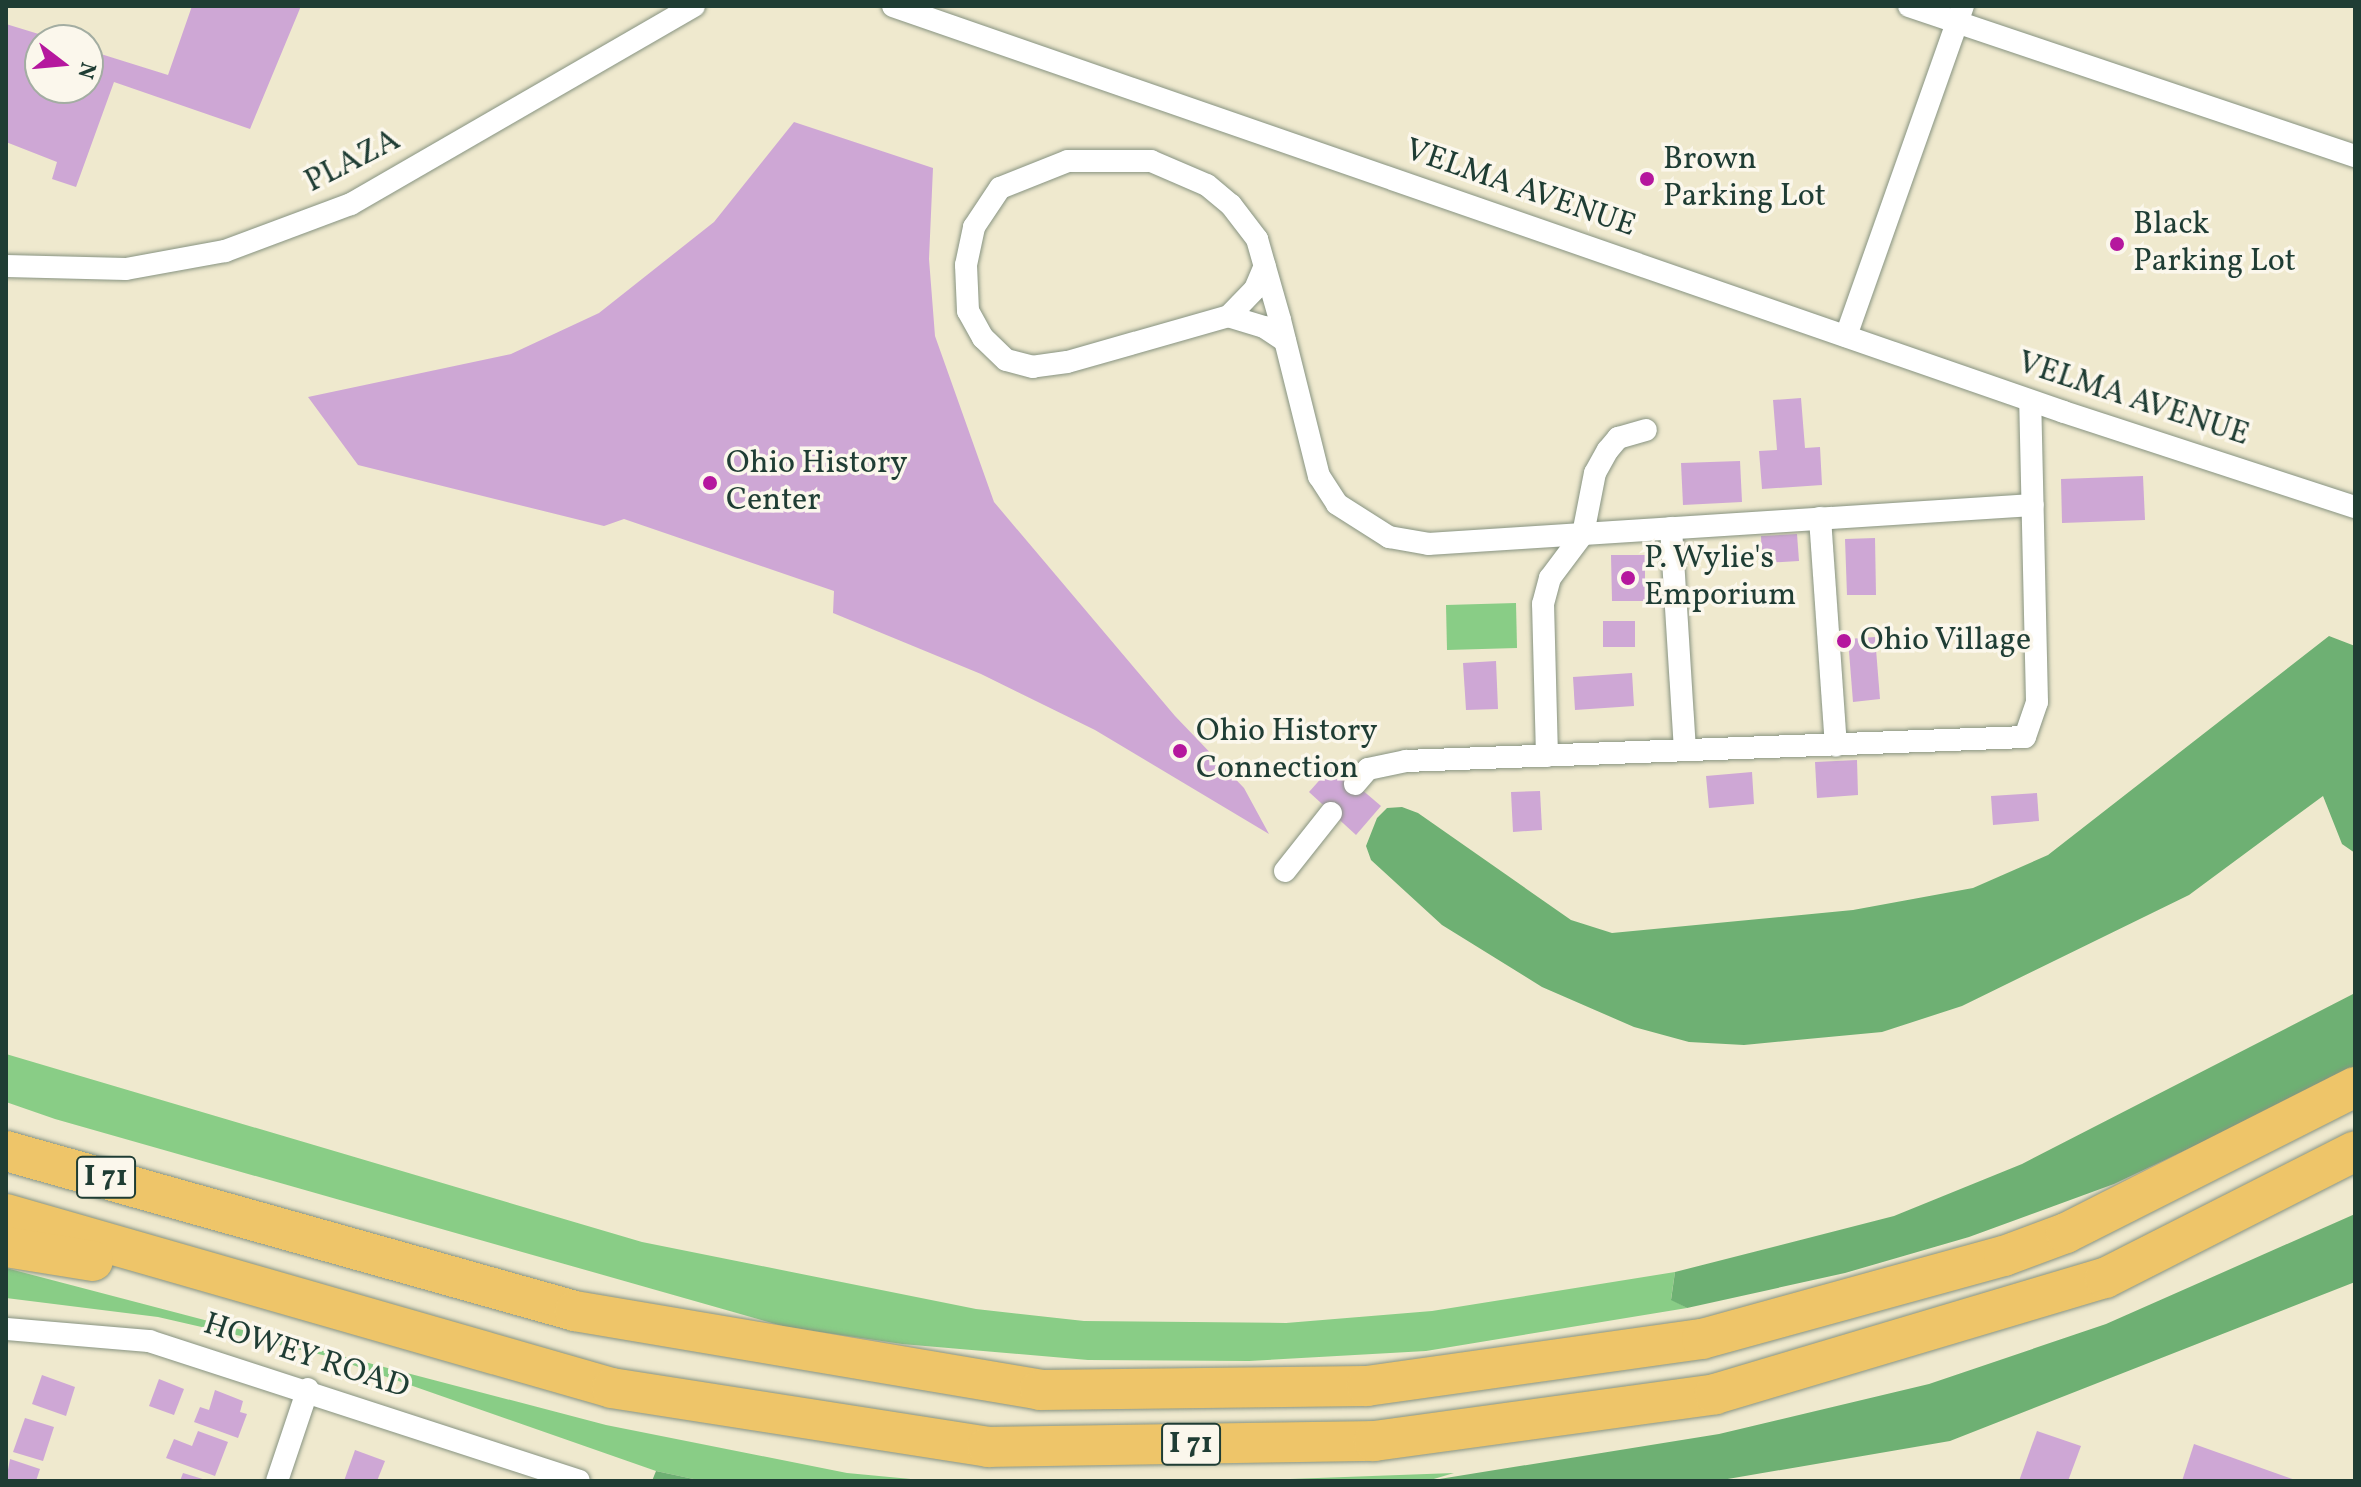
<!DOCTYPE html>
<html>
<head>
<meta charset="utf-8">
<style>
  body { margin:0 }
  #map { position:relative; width:2361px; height:1487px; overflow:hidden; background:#efe9ce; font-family:Vollkorn,serif }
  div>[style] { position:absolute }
  .green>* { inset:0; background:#89cd86 }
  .forest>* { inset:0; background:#6eb073 }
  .building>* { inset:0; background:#cea7d5 }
  .roads { filter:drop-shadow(0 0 2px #879381) drop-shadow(0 0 2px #879381) }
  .street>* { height:22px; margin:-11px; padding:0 11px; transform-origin:11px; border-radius:11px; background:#fff }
  .highway>* { height:40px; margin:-20px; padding:0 20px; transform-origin:20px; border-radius:20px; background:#eec569 }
  .dots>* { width:22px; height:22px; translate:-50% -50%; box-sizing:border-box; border:4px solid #fbf7ec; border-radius:50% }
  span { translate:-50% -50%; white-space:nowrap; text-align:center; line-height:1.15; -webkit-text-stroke:7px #fbf7ec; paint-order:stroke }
  .shield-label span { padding:2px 6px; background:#fbf7ec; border:2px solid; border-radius:6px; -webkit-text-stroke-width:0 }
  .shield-label { font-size:30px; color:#1f3d34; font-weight:700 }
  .poi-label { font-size:32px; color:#1f3d34 }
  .left { translate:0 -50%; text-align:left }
  .street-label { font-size:32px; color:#1f3d34 }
  .frame { position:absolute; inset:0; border:8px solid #1f3d34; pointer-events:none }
  .north { position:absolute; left:24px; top:24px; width:80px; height:80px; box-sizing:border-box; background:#fbf7ec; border:2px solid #a3ada2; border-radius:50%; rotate:106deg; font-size:22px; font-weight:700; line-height:32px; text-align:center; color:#1f3d34 }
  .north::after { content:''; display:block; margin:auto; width:28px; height:36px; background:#b5179e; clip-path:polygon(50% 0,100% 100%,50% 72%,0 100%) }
</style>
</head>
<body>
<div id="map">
  <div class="green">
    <div style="clip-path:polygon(1516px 603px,1517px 648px,1447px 650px,1446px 605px)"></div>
    <div style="clip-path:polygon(6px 1054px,642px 1242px,976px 1309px,1084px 1321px,1286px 1323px,1432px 1311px,1675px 1272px,1671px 1299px,1687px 1308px,1426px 1351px,1249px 1361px,1088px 1360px,902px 1344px,786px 1327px,55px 1119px,6px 1102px)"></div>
    <div style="clip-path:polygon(6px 1268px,606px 1425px,847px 1473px,932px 1481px,703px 1481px,656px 1471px,327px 1356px,158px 1317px,6px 1298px)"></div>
    <div style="clip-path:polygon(1454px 1473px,1427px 1481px,1242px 1481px,1262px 1480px)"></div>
  </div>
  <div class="forest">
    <div style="clip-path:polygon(2329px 636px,2355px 646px,2355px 853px,2342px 844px,2323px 796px,2189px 895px,1962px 1006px,1882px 1032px,1744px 1045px,1689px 1042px,1634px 1027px,1542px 987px,1442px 925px,1371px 860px,1366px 846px,1377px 818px,1387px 808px,1402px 807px,1418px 813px,1571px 920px,1612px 933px,1853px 910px,1973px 888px,2048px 855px)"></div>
    <div style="clip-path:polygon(2355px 993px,2355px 1070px,2114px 1184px,1969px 1237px,1845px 1273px,1687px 1308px,1671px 1300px,1675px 1272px,1894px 1216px,2022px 1164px)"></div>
    <div style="clip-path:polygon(2355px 1214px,2355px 1282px,1950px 1441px,1716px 1481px,1427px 1481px,1719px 1434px,1929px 1384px,2106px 1324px)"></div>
    <div style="clip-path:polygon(656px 1471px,703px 1481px,652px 1481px)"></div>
  </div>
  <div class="building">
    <div style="clip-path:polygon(192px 6px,301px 6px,250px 129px,114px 82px,76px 187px,52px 179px,57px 162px,6px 142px,6px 24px,55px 39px,40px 40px,40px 88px,88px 88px,88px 50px,168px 75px)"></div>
    <div style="clip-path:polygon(794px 122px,933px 168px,929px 259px,935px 336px,994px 502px,1175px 716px,1244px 788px,1269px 834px,1095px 730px,981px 674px,833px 613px,834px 591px,624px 519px,604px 526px,358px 465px,308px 397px,511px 354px,599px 313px,714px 222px)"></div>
    <div style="clip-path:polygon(1801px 398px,1805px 448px,1820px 447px,1822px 485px,1762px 489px,1759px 451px,1777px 450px,1773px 400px)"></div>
    <div style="clip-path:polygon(1740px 461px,1742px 502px,1683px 505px,1681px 463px)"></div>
    <div style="clip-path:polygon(2143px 476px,2145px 520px,2062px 523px,2061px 479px)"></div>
    <div style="clip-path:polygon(1797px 534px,1799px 561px,1762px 563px,1761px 536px)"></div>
    <div style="clip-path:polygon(1875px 538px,1876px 595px,1847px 595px,1845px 539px)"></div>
    <div style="clip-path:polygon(1611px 555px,1645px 555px,1645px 601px,1612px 601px)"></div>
    <div style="clip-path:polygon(1603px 621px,1635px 621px,1635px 647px,1603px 647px)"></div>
    <div style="clip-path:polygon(1875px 637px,1880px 699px,1853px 702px,1848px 639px)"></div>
    <div style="clip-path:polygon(1496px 661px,1498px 709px,1466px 710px,1463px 663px)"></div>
    <div style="clip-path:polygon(1632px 673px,1634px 706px,1575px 710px,1573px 677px)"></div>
    <div style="clip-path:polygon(1857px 760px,1858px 795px,1817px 798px,1815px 762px)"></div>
    <div style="clip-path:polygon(1333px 765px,1381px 806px,1356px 835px,1309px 792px)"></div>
    <div style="clip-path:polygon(1752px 772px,1754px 804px,1709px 808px,1706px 776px)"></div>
    <div style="clip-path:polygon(1540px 791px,1542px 830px,1513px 832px,1511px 792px)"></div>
    <div style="clip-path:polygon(2037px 793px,2039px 821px,1993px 825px,1991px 796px)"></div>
    <div style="clip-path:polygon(42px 1375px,75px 1387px,66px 1416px,32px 1404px)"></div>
    <div style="clip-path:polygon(159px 1379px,184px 1389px,174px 1415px,149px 1406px)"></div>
    <div style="clip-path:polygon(215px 1390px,243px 1401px,240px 1412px,247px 1414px,238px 1438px,194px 1422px,200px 1407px,209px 1410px)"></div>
    <div style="clip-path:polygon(25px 1418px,54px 1427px,43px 1461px,13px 1452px)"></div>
    <div style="clip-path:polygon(198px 1431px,228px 1442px,215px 1476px,166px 1458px,174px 1439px,192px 1446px)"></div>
    <div style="clip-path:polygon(2037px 1431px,2081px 1446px,2068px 1481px,2019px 1481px)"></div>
    <div style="clip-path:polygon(2194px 1444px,2298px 1481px,2182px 1481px)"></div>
    <div style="clip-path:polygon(355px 1450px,385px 1461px,377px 1481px,344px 1481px)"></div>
    <div style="clip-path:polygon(10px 1459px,40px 1469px,36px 1481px,6px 1481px)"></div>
    <div style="clip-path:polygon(183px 1473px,206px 1480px,206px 1481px,180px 1481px)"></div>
  </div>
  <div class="roads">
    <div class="street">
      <div style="left:893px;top:6px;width:1239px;rotate:19.12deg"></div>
      <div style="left:2064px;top:412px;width:306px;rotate:18.1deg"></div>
      <div style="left:1909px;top:6px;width:471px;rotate:18.6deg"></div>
      <div style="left:6px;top:266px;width:120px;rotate:1.4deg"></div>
      <div style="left:126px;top:269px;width:101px;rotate:-10.3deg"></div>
      <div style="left:225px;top:251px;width:134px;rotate:-20.5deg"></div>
      <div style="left:351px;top:204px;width:396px;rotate:-30deg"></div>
      <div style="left:1229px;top:316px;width:37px;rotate:-46deg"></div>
      <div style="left:1255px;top:289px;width:25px;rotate:-67deg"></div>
      <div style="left:1846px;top:336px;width:350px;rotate:-70.5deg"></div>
      <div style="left:1285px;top:341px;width:25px;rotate:-146deg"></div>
      <div style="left:1264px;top:327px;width:37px;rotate:-163deg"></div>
      <div style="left:1229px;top:316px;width:168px;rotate:164.1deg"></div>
      <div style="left:1067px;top:362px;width:34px;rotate:172deg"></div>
      <div style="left:1033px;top:367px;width:28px;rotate:-165deg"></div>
      <div style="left:1006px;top:360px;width:32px;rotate:-136deg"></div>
      <div style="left:983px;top:338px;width:31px;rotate:-119deg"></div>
      <div style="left:968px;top:311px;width:46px;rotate:-92.5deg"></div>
      <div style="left:966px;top:265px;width:39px;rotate:-78deg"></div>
      <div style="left:974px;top:227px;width:47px;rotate:-56.3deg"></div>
      <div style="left:1000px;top:188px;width:73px;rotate:-21.7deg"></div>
      <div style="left:1068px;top:161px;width:83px"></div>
      <div style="left:1151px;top:161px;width:61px;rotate:23.2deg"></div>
      <div style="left:1207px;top:185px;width:31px;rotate:40deg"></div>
      <div style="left:1231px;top:205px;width:43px;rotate:52.6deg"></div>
      <div style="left:1257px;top:239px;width:84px;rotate:74.1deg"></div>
      <div style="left:1280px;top:320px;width:161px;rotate:76deg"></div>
      <div style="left:1319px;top:476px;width:33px;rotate:57deg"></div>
      <div style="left:1337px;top:504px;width:62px;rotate:32.4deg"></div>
      <div style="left:1389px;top:537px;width:40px;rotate:10deg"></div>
      <div style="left:1428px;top:544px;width:606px;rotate:-3.69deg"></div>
      <div style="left:1820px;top:518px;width:228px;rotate:86deg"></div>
      <div style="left:1671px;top:528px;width:222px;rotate:86.4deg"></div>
      <div style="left:1547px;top:756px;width:152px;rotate:-91.5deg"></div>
      <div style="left:1543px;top:604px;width:27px;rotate:-75deg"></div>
      <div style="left:1550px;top:578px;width:55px;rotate:-53.1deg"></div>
      <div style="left:1583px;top:534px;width:62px;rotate:-78.9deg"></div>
      <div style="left:1595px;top:473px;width:26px;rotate:-61deg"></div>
      <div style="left:1608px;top:450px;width:16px;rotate:-50deg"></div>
      <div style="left:1618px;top:438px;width:29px;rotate:-16deg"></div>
      <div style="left:1355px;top:784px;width:20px;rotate:-49deg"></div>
      <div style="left:1368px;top:769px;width:39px;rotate:-12deg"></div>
      <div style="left:1406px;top:761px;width:619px;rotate:-2.22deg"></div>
      <div style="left:2025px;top:737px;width:37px;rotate:-71deg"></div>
      <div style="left:2037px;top:702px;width:301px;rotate:-91.3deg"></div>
      <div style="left:1285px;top:871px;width:74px;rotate:-51.6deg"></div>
      <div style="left:6px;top:1329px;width:144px;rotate:4.8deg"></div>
      <div style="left:149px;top:1341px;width:452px;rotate:18deg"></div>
      <div style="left:277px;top:1481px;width:97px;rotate:-71.4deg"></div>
    </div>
    <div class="highway">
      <div style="left:6px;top:1151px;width:591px;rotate:15.71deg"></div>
      <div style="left:575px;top:1311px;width:472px;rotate:9.6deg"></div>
      <div style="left:1040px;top:1390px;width:327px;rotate:-0.7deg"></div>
      <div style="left:1367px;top:1386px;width:338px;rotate:-8deg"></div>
      <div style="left:1702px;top:1339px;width:313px;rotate:-15.4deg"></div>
      <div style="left:2004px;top:1256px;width:66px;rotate:-20.4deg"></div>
      <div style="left:2066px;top:1233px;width:324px;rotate:-26.8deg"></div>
      <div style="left:6px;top:1214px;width:630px;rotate:16.02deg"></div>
      <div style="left:612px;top:1388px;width:381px;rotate:8.9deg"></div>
      <div style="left:988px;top:1447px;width:386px;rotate:-0.9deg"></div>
      <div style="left:1374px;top:1441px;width:344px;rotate:-7.8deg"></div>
      <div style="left:1715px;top:1394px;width:407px;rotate:-16.6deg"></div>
      <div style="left:2105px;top:1278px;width:280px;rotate:-26.9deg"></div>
      <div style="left:6px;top:1247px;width:88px;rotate:9.1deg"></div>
    </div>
  </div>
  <div class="dots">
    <div style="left:1647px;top:179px;background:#b5179e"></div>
    <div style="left:2117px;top:244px;background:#b5179e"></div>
    <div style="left:710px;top:483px;background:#b5179e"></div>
    <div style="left:1628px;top:578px;background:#b5179e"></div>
    <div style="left:1844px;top:641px;background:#b5179e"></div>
    <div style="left:1180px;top:751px;background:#b5179e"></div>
  </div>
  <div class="shield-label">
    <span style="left:106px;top:1177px">I 71</span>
    <span style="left:1191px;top:1444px">I 71</span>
  </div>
  <div class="poi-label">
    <span class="left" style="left:1663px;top:179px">Brown<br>Parking Lot</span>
    <span class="left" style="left:2133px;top:244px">Black<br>Parking Lot</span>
    <span class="left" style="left:726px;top:483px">Ohio History<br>Center</span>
    <span class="left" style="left:1644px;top:578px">P. Wylie's<br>Emporium</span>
    <span class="left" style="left:1860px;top:641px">Ohio Village</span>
    <span class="left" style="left:1196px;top:751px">Ohio History<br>Connection</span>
  </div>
  <div class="street-label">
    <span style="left:353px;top:162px;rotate:-27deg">PLAZA</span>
    <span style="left:1520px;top:189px;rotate:19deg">VELMA AVENUE</span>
    <span style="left:2133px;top:400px;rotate:18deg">VELMA AVENUE</span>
    <span style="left:306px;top:1357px;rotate:18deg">HOWEY ROAD</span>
  </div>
  <div class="frame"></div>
  <div class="north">N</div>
</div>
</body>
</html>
